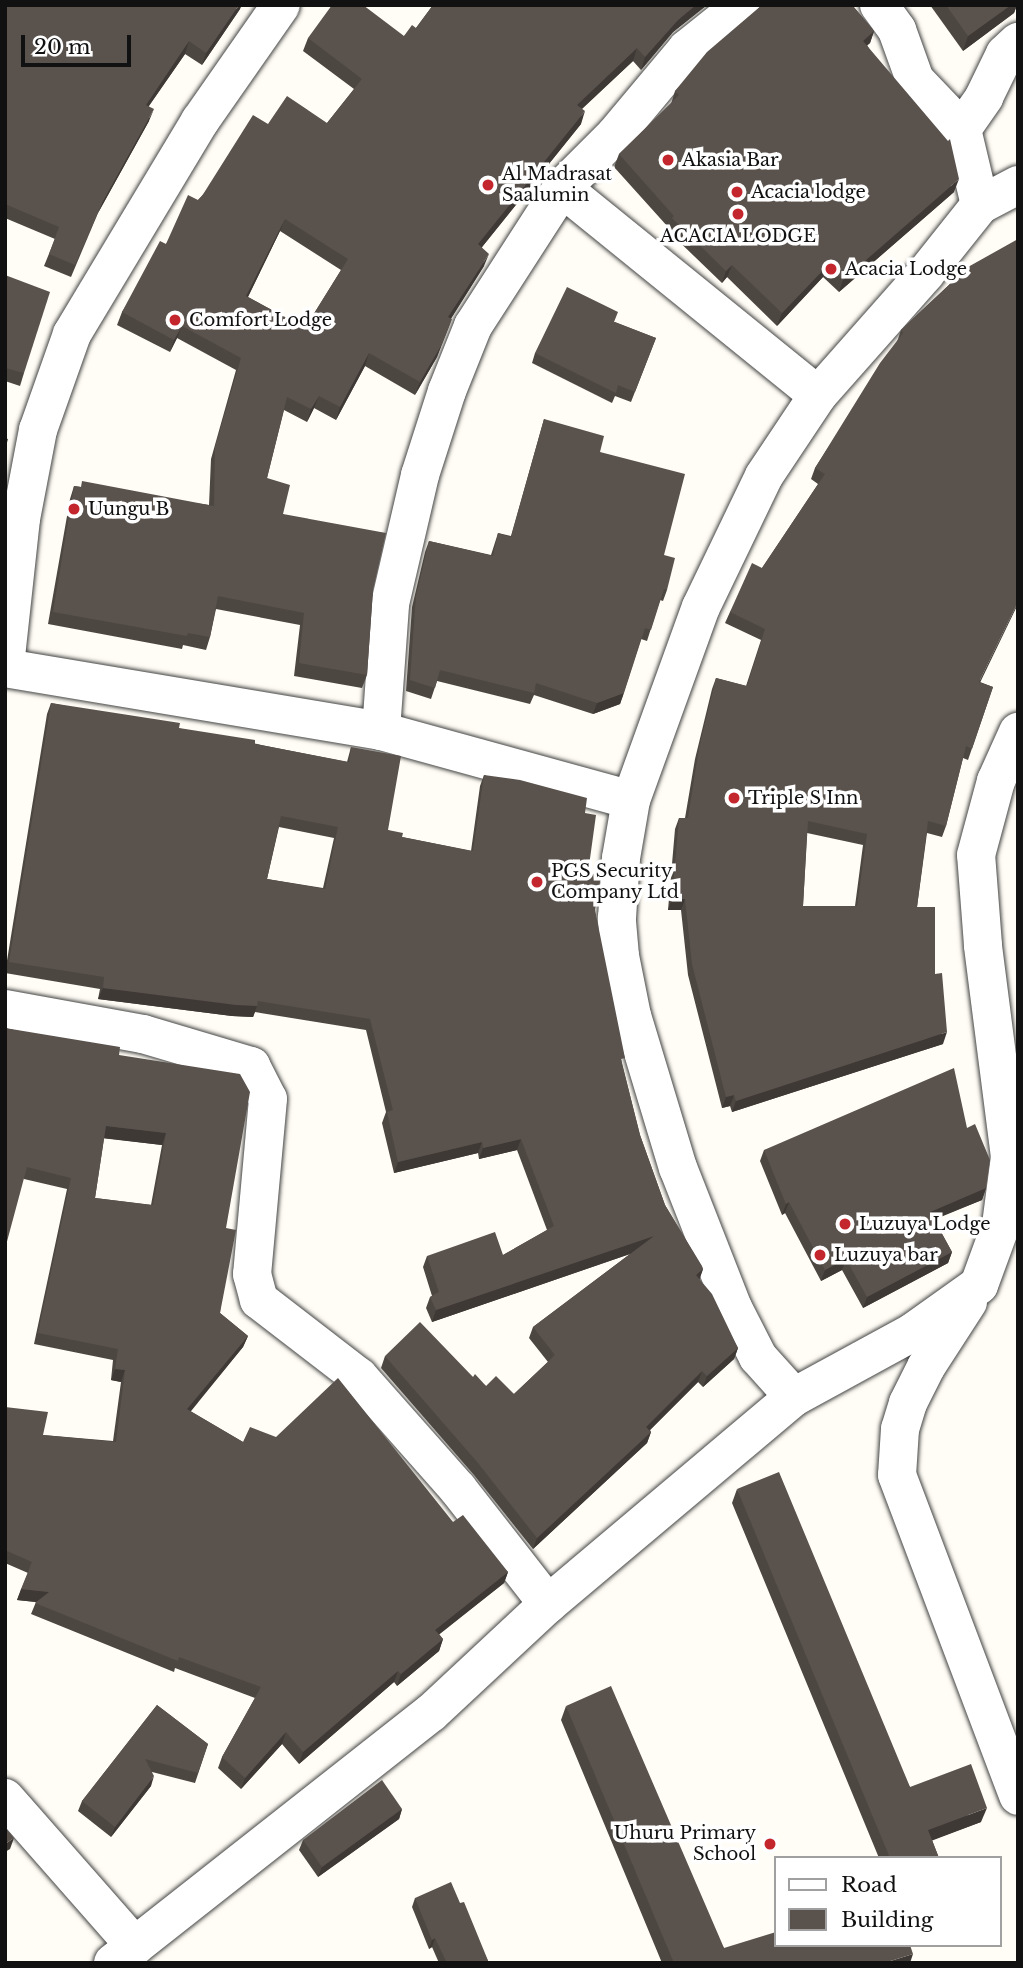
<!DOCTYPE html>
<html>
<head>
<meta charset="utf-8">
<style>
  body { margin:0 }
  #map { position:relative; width:1023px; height:1968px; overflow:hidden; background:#fffdf5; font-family:"Libre Baskerville",serif }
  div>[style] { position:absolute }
  .roads { filter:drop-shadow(0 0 2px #444) drop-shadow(0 0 2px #444) }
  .minor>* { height:38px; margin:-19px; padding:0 19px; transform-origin:19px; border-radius:19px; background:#fff }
  .wall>* { inset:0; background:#4d4742 }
  .shaded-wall>* { inset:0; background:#3f3936 }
  .building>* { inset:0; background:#5a524d }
  .dots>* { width:19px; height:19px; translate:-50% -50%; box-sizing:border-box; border:4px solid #fff; border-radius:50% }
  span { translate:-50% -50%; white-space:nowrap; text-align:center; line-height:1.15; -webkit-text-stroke:7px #fff; paint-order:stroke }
  .poi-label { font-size:18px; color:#111 }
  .left { translate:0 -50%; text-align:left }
  .right { translate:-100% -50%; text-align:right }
  .frame { position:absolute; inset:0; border:7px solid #111; pointer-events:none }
  .legend { position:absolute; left:774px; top:1856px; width:228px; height:91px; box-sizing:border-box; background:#fff; border:2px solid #a0a0a0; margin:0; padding:9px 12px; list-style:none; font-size:21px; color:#111 }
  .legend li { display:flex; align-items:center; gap:14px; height:35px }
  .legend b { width:35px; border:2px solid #a0a0a0 }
  .scale { position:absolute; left:21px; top:35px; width:110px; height:32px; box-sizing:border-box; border:4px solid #111; border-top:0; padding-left:9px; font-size:21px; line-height:24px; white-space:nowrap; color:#111; -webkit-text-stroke:5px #fff; paint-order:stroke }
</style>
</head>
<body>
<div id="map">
  <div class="roads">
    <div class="minor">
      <div style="left:879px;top:5px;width:31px;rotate:54deg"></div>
      <div style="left:897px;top:30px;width:53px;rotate:70.2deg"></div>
      <div style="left:915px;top:80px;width:68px;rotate:46.2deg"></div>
      <div style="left:962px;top:129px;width:78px;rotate:76.7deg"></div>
      <div style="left:962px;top:129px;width:39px;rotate:-55deg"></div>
      <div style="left:984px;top:97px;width:48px;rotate:-64deg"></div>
      <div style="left:1005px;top:54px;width:18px;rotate:-43deg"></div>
      <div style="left:562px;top:188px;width:329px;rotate:39deg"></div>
      <div style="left:5px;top:666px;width:148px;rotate:-83.8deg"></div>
      <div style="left:21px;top:519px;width:91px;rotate:-79.2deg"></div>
      <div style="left:38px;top:430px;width:102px;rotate:-70.5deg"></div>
      <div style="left:72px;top:334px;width:249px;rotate:-59deg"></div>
      <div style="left:200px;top:121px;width:141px;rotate:-55.1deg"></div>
      <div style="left:5px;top:668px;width:381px;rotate:9.5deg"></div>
      <div style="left:381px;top:731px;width:259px;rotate:15.4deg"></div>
      <div style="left:381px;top:731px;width:127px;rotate:-85.9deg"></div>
      <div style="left:390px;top:604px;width:132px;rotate:-76.9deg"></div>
      <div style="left:420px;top:475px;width:88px;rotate:-72.2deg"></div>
      <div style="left:447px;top:391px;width:70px;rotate:-68.2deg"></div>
      <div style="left:473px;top:326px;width:164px;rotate:-57.2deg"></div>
      <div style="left:562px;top:188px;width:75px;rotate:-45deg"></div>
      <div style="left:615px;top:135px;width:112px;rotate:-50.1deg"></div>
      <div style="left:687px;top:49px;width:70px;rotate:-38.7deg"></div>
      <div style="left:5px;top:1009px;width:140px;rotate:10.3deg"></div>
      <div style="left:143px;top:1034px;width:113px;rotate:16.5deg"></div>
      <div style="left:251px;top:1066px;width:37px;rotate:63deg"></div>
      <div style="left:268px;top:1099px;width:176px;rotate:95.2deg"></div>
      <div style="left:252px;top:1274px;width:27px;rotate:75deg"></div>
      <div style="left:259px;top:1300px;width:126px;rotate:37.6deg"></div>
      <div style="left:359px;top:1377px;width:149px;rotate:48.5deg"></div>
      <div style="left:458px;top:1489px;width:146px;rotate:52deg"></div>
      <div style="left:968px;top:1302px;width:77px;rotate:122.9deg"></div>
      <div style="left:926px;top:1367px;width:40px;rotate:116.6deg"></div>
      <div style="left:908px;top:1403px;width:27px;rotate:107deg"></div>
      <div style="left:900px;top:1429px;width:46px;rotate:93.7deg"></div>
      <div style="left:897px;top:1475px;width:343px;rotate:69.3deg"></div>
      <div style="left:794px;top:1397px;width:54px;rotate:-132deg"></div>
      <div style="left:758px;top:1357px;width:55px;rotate:-117deg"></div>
      <div style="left:733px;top:1308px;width:150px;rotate:-111.4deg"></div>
      <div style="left:678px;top:1168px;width:159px;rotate:-106.8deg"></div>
      <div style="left:632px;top:1016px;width:61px;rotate:-101.3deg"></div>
      <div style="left:620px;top:956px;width:38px;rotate:-95deg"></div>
      <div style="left:617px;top:918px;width:60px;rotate:-86.2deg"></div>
      <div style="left:621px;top:858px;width:59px;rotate:-80.2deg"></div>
      <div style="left:631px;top:800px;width:205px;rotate:-70.1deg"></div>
      <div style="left:701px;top:607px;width:145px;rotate:-64.3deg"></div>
      <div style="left:764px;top:476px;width:97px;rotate:-56.3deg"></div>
      <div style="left:818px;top:395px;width:162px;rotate:-48.5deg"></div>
      <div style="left:925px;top:274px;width:88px;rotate:-51.4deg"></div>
      <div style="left:980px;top:205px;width:43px;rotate:-27.8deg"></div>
      <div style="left:5px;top:1798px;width:197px;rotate:48.7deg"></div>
      <div style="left:113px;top:1963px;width:405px;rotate:-38.2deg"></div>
      <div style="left:431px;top:1713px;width:160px;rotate:-43deg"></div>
      <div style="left:548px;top:1604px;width:322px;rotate:-40.1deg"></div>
      <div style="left:794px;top:1397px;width:136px;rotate:-28.6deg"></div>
      <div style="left:913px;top:1332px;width:81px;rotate:-35.5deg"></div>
      <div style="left:979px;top:1285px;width:64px;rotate:-69.9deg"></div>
      <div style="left:1001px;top:1225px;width:69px;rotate:-82.5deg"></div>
      <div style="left:1010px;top:1157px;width:214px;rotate:-97.3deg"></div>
      <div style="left:983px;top:945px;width:90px;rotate:-94.4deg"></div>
      <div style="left:976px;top:855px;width:77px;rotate:-74.9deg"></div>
      <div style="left:996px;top:781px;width:54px;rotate:-65.8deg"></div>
    </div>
  </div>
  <div class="wall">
    <div style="clip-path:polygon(5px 5px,240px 9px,202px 65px,185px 54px,149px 106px,149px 121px,98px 213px,71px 277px,44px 266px,55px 239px,5px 218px)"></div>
    <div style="clip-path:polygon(evenodd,433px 5px,707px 5px,673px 32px,641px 70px,633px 61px,582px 109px,581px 124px,482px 247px,484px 266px,451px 318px,437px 357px,415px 395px,365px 366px,336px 420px,314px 408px,307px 422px,284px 410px,267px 478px,283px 514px,373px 590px,367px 675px,362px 688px,294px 676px,300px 625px,216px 609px,210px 637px,206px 650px,183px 645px,182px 649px,48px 624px,70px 499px,74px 486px,209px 505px,211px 459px,236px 370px,177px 338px,170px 352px,117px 325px,122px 312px,166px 244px,198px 200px,268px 124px,327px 123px,354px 89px,303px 51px,308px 38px,404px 36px,416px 28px,433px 5px,280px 231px,341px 270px,305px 328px,248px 297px,280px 231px)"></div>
    <div style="clip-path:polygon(762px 5px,853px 5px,853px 6px,874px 31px,870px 43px,867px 45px,954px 192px,839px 292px,823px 277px,777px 326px,727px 277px,722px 283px,667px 230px,668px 227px,614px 167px,619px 154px,671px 104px,675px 91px)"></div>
    <div style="clip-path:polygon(930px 5px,1017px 5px,1014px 13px,963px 51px)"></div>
    <div style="clip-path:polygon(evenodd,968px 267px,980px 682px,993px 687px,968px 760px,963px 758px,946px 826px,942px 837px,927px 833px,917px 907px,935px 974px,943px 1044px,732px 1112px,730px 1106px,722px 1108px,688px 975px,681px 910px,668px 910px,675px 829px,679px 818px,685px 818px,695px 759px,712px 689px,716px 678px,746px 686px,761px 640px,725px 623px,730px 612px,762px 568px,818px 484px,811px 479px,815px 468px,897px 342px,901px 330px,968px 267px,807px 833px,863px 845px,855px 906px,803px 906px,807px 833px)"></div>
    <div style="clip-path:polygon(5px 275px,24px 373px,20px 386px,5px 381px)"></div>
    <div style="clip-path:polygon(615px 322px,656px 338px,631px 402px,615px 396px,612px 403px,532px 363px,535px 353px)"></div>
    <div style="clip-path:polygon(544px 419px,600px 452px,664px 555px,667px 590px,663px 601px,660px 600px,647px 641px,641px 639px,620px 704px,593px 714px,534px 695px,530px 704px,437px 681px,431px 699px,406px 691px,412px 607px,425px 552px,429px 541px,491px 555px,498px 533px,511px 536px)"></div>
    <div style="clip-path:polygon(evenodd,51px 703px,347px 762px,351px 747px,388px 830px,402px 837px,471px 851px,480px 786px,484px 775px,585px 813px,588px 873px,622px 1064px,640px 1135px,665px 1205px,703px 1269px,699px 1279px,738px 1348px,734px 1359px,703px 1387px,698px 1382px,650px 1430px,651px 1432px,647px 1443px,533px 1549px,474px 1475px,381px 1368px,385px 1356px,473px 1377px,486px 1386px,514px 1394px,548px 1362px,529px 1338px,533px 1327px,630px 1254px,432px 1322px,426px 1308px,430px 1297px,432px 1296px,423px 1267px,427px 1256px,503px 1255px,547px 1230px,517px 1150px,479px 1159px,478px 1153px,394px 1173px,382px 1123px,386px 1112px,366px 1030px,255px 1012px,253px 1017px,232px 1016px,98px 999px,100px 989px,5px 973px,47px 714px,51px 703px,279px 827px,334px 838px,323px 888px,267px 879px,279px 827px)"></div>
    <div style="clip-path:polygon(evenodd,5px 1028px,119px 1055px,226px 1228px,220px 1313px,248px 1336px,243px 1347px,190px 1411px,243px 1442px,453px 1522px,508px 1572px,504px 1583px,439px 1634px,443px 1639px,439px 1651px,397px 1686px,394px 1682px,299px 1764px,282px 1744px,241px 1789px,218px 1768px,222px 1757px,255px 1698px,175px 1668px,174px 1672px,31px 1614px,36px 1602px,17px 1600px,28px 1573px,5px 1563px,5px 1407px,43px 1435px,113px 1441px,121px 1382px,111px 1380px,113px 1360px,34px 1344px,67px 1189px,24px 1179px,5px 1028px,104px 1138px,162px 1145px,151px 1205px,95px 1198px,104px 1138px)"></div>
    <div style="clip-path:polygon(967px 1128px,986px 1188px,982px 1200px,934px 1219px,952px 1252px,948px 1263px,863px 1308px,842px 1270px,821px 1281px,785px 1213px,782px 1215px,760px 1161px,764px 1150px)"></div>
    <div style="clip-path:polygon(737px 1489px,910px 1787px,981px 1822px,932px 1840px,939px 1858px,879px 1858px,732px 1503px)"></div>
    <div style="clip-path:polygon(157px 1705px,208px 1744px,195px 1783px,152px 1772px,151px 1786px,111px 1837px,78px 1811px,82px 1801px)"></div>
    <div style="clip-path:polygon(566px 1706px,724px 1948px,910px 1963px,662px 1963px,561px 1720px)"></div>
    <div style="clip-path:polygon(402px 1809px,399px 1819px,318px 1877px,299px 1850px,303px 1840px)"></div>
    <div style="clip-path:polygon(415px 1898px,460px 1903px,489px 1963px,439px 1963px,432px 1947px,429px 1949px,412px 1907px)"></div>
  </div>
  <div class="shaded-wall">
    <div style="clip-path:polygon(239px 5px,242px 5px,240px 9px,202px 65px,206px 53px)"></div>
    <div style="clip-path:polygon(696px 5px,707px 5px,673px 32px,641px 70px,645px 57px,678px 20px)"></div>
    <div style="clip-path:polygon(1011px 5px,1017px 5px,1014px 13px,963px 51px,968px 36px)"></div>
    <div style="clip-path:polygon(874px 31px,870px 43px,859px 53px,863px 41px)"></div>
    <div style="clip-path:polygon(189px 41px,185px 54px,141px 117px,146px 105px)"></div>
    <div style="clip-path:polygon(637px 48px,633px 61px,573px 117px,577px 105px)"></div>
    <div style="clip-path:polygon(154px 109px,149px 121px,98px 213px,71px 277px,103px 201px)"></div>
    <div style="clip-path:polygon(585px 111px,581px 124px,474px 257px,478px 244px)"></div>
    <div style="clip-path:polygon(959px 179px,954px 192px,839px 292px,843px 280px)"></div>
    <div style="clip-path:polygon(285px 219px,280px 231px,242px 309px,246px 296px)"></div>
    <div style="clip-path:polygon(489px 254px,484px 266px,444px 330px,448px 317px)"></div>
    <div style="clip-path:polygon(732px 265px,727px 277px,722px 283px,726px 271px)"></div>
    <div style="clip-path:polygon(828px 265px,823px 277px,777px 326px,782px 313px)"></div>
    <div style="clip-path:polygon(452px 319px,437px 357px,415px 395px,420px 382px)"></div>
    <div style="clip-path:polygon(182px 326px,177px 338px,170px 352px,174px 340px)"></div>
    <div style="clip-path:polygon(369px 353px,365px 366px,336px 420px,340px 407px)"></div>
    <div style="clip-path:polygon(319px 396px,314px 408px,307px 422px,311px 409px)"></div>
    <div style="clip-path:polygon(1018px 602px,1018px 604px,975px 693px,979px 682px)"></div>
    <div style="clip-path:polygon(624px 693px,620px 704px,593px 714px,597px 703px)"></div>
    <div style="clip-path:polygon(672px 899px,685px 899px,681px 910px,668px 910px)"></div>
    <div style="clip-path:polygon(103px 988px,257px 1006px,253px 1017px,232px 1016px,98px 999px)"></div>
    <div style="clip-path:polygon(947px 1032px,943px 1044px,732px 1112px,736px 1101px)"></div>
    <div style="clip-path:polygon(734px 1095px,730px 1106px,722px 1108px,726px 1097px)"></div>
    <div style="clip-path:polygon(106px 1126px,166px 1133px,162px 1145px,101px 1138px)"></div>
    <div style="clip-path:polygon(521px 1139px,517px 1150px,479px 1159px,483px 1148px)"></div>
    <div style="clip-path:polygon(482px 1142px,478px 1153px,394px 1173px,398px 1162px)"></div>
    <div style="clip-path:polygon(986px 1188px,982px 1200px,926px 1223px,930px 1212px)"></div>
    <div style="clip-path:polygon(789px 1202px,785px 1213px,782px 1215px,786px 1204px)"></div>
    <div style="clip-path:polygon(654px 1236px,650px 1247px,432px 1322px,436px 1310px)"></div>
    <div style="clip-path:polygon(952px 1252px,948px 1263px,863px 1308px,867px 1297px)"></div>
    <div style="clip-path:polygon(846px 1259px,842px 1270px,821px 1281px,825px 1270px)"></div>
    <div style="clip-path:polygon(703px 1269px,699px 1281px,696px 1275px)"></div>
    <div style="clip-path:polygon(248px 1336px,243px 1347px,183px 1421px,187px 1409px)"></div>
    <div style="clip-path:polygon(738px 1348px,734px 1359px,703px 1387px,707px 1376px)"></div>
    <div style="clip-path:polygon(115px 1369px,125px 1370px,121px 1382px,111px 1380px)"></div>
    <div style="clip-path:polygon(702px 1371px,698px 1382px,642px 1438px,646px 1427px)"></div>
    <div style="clip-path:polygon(651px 1432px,647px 1443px,533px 1549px,537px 1538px)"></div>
    <div style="clip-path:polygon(508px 1572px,504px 1583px,431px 1641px,435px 1630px)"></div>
    <div style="clip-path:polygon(21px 1589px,49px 1592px,45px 1603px,17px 1600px)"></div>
    <div style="clip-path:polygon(443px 1639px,439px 1651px,397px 1686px,401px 1674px)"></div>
    <div style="clip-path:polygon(398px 1671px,394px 1682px,299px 1764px,303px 1752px)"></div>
    <div style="clip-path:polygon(286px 1732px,282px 1744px,241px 1789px,245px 1778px)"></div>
    <div style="clip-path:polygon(154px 1776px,151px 1786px,111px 1837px,115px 1827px)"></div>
    <div style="clip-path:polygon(987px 1808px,981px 1822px,923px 1844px,928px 1830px)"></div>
    <div style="clip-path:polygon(402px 1809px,399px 1819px,318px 1877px,322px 1867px)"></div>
    <div style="clip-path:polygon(14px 1838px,10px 1849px,5px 1852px,5px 1844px)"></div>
    <div style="clip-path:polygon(435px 1938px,432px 1947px,429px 1949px,432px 1940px)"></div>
    <div style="clip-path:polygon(913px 1954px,910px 1963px,884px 1963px)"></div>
  </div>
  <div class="building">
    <div style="clip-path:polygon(5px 5px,239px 5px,206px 53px,189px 41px,146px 105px,154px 109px,103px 201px,75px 265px,49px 254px,59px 227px,5px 204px)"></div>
    <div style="clip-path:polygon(evenodd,332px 5px,363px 5px,404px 36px,412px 25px,416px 28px,433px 5px,696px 5px,678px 20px,645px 57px,637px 48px,577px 105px,585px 111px,478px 244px,489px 254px,448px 317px,452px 319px,442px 344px,420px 382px,369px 353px,340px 407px,319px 396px,311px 409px,287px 397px,267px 478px,290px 485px,283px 514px,386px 533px,373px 590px,367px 675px,299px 663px,304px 613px,218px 596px,210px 637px,188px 633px,187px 636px,53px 612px,74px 486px,81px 487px,82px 481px,214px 506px,215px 447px,241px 358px,182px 326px,174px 340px,122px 312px,160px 241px,166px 244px,188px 195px,198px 200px,202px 196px,253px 115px,268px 124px,287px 96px,327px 123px,362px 79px,308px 38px,332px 5px,285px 219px,348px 259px,305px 328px,246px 296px,285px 219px)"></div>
    <div style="clip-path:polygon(762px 5px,852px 5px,874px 31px,863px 41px,948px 141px,950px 139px,959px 179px,843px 280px,828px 265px,782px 313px,732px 265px,726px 271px,672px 218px,674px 216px,619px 154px,679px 95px,675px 91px,707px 52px)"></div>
    <div style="clip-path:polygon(946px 5px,1011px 5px,968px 36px)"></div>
    <div style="clip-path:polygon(evenodd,1018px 239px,1018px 602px,979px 682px,993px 687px,972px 749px,966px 746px,946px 826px,928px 821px,917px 907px,935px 907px,935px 974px,942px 973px,947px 1032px,736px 1101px,734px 1095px,726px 1097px,692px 964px,685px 899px,672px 899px,679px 818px,688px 818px,699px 748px,716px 678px,747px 686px,765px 629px,730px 612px,752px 563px,762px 568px,825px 474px,815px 468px,880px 363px,903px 333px,901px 330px,968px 267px,1018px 239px,808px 821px,867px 834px,857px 906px,803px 906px,808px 821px)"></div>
    <div style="clip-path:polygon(5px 275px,50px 292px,24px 373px,5px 368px)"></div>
    <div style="clip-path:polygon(567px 287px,618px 312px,614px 322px,656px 338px,635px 392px,618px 385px,616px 393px,535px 353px)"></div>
    <div style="clip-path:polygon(544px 419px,604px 436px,600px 452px,685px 474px,664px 555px,675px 558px,667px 590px,664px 589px,651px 630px,645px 628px,624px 693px,597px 703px,536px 683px,534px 693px,440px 670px,435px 688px,410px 680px,416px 596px,429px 541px,493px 556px,498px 533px,511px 537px)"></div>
    <div style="clip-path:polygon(5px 438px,8px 439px,5px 450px)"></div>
    <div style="clip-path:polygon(evenodd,51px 703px,180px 723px,179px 728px,255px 740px,255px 744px,349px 762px,351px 747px,401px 756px,388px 830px,403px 833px,402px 837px,473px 851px,484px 775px,520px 780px,587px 798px,585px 813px,596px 815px,588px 873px,601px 875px,595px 910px,625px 1058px,621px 1059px,640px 1135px,665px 1205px,702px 1266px,703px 1269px,696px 1275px,712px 1294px,738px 1348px,707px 1376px,702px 1371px,646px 1427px,651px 1432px,537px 1538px,478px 1463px,385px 1356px,420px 1322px,473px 1377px,475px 1374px,486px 1386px,496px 1376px,514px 1394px,555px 1355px,533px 1327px,654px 1236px,436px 1310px,430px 1297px,439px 1292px,427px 1256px,495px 1232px,503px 1255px,554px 1226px,521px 1139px,483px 1148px,482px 1142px,398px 1162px,387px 1112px,393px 1110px,370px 1019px,258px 1001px,257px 1006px,236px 1005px,103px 988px,104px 977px,9px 962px,51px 703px,281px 816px,338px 827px,325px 889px,267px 879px,281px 816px)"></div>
    <div style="clip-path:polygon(evenodd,5px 1028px,120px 1047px,119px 1055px,240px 1074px,250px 1092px,226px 1228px,236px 1230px,220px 1313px,248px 1336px,187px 1409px,243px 1442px,250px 1427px,276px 1437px,338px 1378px,453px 1522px,463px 1515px,508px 1572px,435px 1630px,443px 1639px,401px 1674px,398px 1671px,303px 1752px,286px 1732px,245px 1778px,222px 1757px,261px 1687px,179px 1657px,178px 1661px,35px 1603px,49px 1592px,21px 1589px,32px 1562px,5px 1550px,5px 1407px,48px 1412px,43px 1435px,116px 1442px,125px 1370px,115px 1369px,118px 1349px,38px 1333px,71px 1178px,27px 1167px,5px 1249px,5px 1028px,106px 1126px,166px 1133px,153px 1205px,95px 1198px,106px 1126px)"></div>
    <div style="clip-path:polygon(954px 1068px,967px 1128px,975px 1124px,990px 1160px,986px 1188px,930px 1212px,952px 1252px,867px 1297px,846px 1259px,825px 1270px,789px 1202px,786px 1204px,764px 1150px)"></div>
    <div style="clip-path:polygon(779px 1472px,910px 1787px,971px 1764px,987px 1808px,928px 1830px,939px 1858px,890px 1858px,737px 1489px)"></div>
    <div style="clip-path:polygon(611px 1686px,724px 1948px,776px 1932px,776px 1945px,910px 1945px,913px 1954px,884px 1963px,674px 1963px,566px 1706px)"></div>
    <div style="clip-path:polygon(157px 1705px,208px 1744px,198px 1773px,145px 1759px,154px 1776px,115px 1827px,82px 1801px)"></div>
    <div style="clip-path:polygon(382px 1780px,402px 1809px,322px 1867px,303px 1840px)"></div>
    <div style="clip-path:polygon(5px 1827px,14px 1838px,5px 1844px)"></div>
    <div style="clip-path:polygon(451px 1882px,460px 1903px,464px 1902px,489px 1963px,447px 1963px,435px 1938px,432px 1940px,415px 1898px)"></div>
  </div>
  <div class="dots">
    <div style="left:668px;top:160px;background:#c4262e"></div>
    <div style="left:488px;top:185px;background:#c4262e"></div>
    <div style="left:737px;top:192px;background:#c4262e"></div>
    <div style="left:738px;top:214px;background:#c4262e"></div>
    <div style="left:831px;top:269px;background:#c4262e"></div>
    <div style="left:175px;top:320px;background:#c4262e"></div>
    <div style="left:74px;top:509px;background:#c4262e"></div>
    <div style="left:734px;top:798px;background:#c4262e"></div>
    <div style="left:537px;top:882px;background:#c4262e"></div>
    <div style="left:845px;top:1224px;background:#c4262e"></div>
    <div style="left:820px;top:1255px;background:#c4262e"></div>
    <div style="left:770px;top:1844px;background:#c4262e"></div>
  </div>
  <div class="poi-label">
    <span class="left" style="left:682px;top:160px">Akasia Bar</span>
    <span class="left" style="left:502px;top:185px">Al Madrasat<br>Saalumin</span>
    <span class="left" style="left:751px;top:192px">Acacia lodge</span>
    <span style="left:738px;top:236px">ACACIA LODGE</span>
    <span class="left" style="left:845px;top:269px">Acacia Lodge</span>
    <span class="left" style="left:189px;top:320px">Comfort Lodge</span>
    <span class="left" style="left:88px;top:509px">Uungu B</span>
    <span class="left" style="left:748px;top:798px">Triple S Inn</span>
    <span class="left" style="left:551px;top:882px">PGS Security<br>Company Ltd</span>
    <span class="left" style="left:859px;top:1224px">Luzuya Lodge</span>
    <span class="left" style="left:834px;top:1255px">Luzuya bar</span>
    <span class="right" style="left:756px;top:1844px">Uhuru Primary<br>School</span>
  </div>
  <div class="frame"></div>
  <ul class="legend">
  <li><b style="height:9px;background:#fff"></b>Road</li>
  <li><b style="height:19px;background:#5a524d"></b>Building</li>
  </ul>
  <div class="scale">20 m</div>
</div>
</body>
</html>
